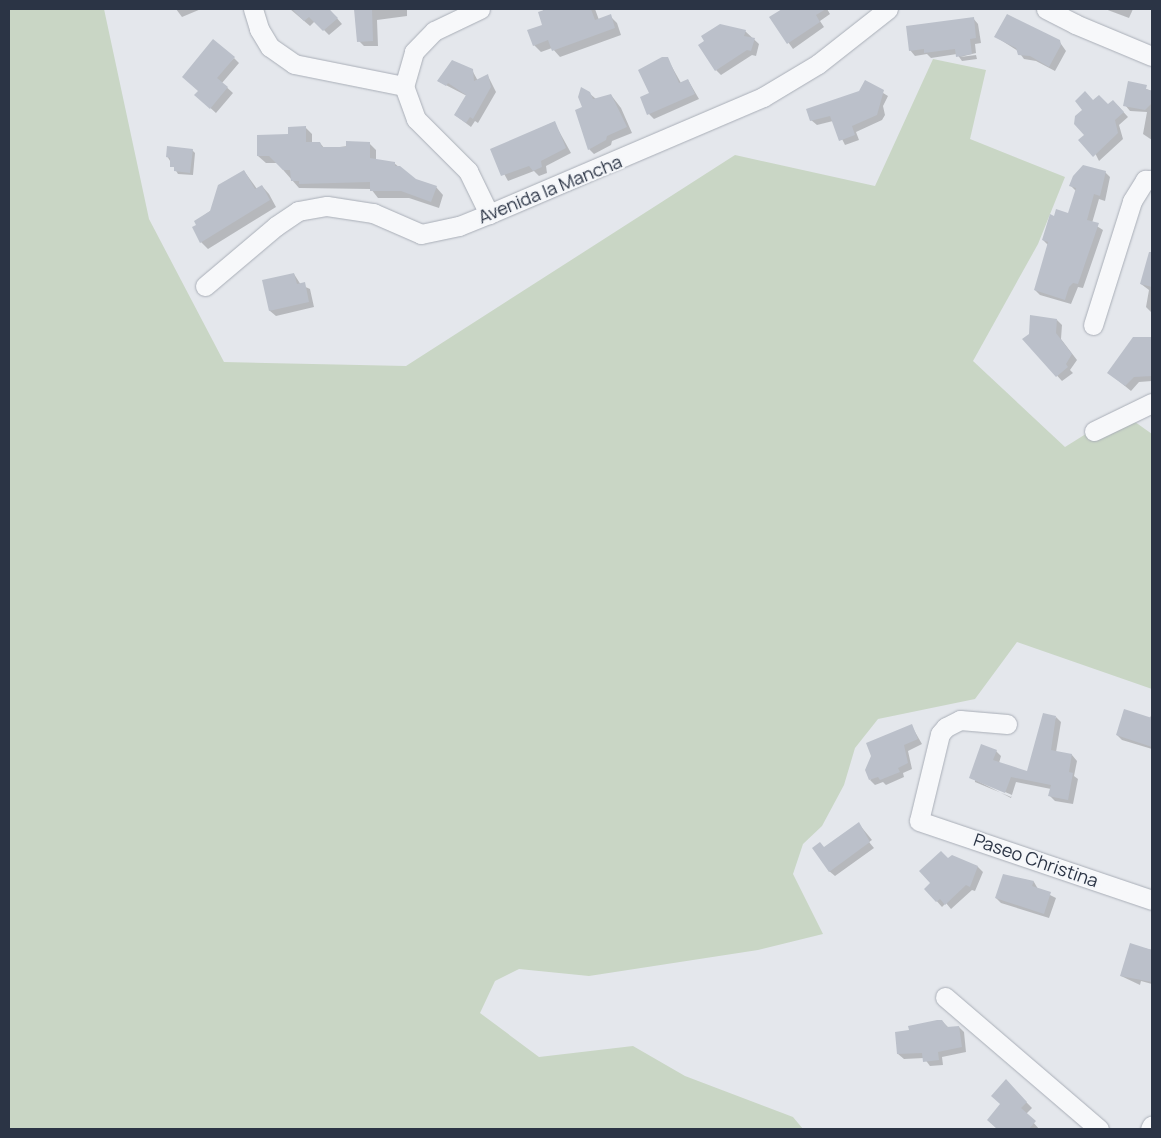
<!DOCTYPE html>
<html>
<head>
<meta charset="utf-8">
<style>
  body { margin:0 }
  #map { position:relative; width:1161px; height:1138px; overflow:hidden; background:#e4e7ec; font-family:Manrope,sans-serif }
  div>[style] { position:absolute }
  .green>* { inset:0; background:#c9d6c5 }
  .shadow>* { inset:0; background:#0003 }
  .building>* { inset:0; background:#bbc0ca }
  .roads { filter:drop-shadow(0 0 1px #a9aeb7) drop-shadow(0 0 1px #a9aeb7) }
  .minor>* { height:19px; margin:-9.5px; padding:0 9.5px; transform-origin:9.5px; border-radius:9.5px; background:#f7f8fa }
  span { translate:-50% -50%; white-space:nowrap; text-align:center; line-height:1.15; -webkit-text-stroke:4px #f4f6f9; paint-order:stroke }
  .street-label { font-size:18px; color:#2b3445 }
  .frame { position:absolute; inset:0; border:10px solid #2b3445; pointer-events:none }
</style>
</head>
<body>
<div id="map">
  <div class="green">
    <div style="clip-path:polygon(9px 9px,104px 9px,149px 219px,224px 362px,406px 366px,735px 155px,875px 186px,933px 59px,986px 70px,970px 139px,1065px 177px,1038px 244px,973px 361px,1065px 447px,1121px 412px,1152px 434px,1152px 689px,1017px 642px,975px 699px,878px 719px,855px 748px,844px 785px,822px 826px,803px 844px,793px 874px,823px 934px,758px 950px,589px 976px,519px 969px,495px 981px,480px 1013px,539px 1057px,633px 1046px,685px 1076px,793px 1117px,803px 1129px,9px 1129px)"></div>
  </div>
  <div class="shadow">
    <div style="clip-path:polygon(176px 9px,201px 9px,182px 17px)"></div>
    <div style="clip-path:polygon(290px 9px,329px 9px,342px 24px,329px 35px,315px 21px,310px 26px)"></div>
    <div style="clip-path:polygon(356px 9px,407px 9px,407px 16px,377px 20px,378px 46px,364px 46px,359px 41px)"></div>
    <div style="clip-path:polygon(543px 9px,595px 9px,599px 20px,610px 16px,617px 23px,621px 35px,560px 57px,552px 48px,541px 52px,534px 45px,544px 26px)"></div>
    <div style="clip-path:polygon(784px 9px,827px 9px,830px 14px,820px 21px,824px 27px,793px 49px,771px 18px)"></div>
    <div style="clip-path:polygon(1105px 9px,1133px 9px,1129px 18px)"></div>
    <div style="clip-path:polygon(973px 18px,978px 24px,981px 43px,975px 44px,976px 53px,960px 57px,976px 55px,977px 59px,962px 61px,957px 54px,931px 58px,927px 54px,915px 56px,910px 50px)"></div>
    <div style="clip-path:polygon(745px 31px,759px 44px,756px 56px,752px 55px,721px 75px,716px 70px)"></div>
    <div style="clip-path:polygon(996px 37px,1059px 41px,1066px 51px,1055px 71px,1036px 61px,1024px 59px,1018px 51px)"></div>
    <div style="clip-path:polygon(234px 58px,239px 63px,222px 83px,233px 93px,216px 113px,196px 95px)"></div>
    <div style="clip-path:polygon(667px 58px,681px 83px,688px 80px,699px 99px,654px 119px,649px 114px,650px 94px,640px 70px)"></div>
    <div style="clip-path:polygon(472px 70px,478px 81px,488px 76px,496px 92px,478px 123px,475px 121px,471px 127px,455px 115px,467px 96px,438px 81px)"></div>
    <div style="clip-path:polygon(865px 82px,888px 96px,883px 106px,885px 115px,882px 120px,856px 132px,859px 140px,845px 145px,833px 121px,817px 125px,811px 120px,860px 92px)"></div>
    <div style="clip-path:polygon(1129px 83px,1152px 91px,1152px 140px,1143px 134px,1147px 112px,1130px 111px,1125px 105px)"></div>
    <div style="clip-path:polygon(589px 93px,596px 99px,611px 95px,621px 108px,632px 133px,612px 141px,611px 145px,594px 154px,589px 149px,584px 108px)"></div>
    <div style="clip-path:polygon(1093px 102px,1118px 106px,1128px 117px,1119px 125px,1123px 139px,1099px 161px,1086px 135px)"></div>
    <div style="clip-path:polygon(554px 122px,571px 153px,546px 166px,547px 173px,539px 176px,534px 171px,508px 181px,491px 150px)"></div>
    <div style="clip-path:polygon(305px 127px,312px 134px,312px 143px,320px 143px,325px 149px,369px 143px,376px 150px,376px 161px,394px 163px,415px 180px,436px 187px,443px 195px,439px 208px,409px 198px,378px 198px,371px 189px,299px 188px,277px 163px,266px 163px,258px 156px)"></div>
    <div style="clip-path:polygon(192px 150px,195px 153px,193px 175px,178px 174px,167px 156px)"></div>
    <div style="clip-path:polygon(244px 171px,257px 189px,262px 186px,269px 194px,276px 207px,208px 249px,201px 242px,196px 221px,213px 209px)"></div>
    <div style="clip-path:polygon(1105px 172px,1110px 177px,1105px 201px,1099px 199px,1092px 223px,1103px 230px,1083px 288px,1078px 287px,1071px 304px,1040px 295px,1035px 290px,1048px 245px,1043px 240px,1055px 217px,1069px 215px,1076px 191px,1071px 186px)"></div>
    <div style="clip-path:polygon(1152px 257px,1152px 313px,1146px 307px,1149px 290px,1141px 284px)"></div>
    <div style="clip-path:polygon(294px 274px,301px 285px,310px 289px,314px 307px,276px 316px,270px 311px,264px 281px)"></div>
    <div style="clip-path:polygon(1057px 320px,1062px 325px,1061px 339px,1077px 360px,1070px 370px,1073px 373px,1062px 381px,1024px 340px)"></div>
    <div style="clip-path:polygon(1152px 338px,1152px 381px,1139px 382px,1131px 391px,1109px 373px,1134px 339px)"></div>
    <div style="clip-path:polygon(1152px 713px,1152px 749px,1122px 740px,1117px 735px,1150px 718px)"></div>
    <div style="clip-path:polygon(evenodd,1056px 717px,1061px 722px,1056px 752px,1072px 755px,1077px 761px,1074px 776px,1078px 779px,1073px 804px,1055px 801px,1050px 796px,1051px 789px,1016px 782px,1011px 798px,970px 777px,996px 751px,1001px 756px,999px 763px,1028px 773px,1056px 717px,975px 779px,1012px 795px,1011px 797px,975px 782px,975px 779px)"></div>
    <div style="clip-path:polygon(911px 725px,922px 744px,908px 751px,912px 769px,903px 773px,904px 777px,886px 785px,883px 782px,875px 785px,870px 780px)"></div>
    <div style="clip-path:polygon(859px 824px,872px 840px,869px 842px,874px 848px,835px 876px,829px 871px,824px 848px)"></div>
    <div style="clip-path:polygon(948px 860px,978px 867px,983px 872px,975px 891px,972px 890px,951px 909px,946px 903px,942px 907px,926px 889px)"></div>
    <div style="clip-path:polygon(1023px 879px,1034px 882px,1038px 889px,1056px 898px,1049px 918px,1001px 903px,996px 898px)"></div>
    <div style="clip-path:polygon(1131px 945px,1152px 950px,1152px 984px,1141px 981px,1140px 985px,1121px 976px)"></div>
    <div style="clip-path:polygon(942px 1021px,949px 1028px,959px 1027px,964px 1032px,966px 1052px,942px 1057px,943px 1065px,930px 1066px,924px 1058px,904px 1059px,898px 1054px,910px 1032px)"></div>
    <div style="clip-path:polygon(1006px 1081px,1032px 1108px,1026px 1114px,1039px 1129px,998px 1129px,988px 1120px,1002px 1105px)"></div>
  </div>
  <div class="building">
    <div style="clip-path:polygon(292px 9px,329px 9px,338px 18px,323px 31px,309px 17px,304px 21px)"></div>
    <div style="clip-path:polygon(354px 9px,372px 9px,373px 41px,357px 42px)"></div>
    <div style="clip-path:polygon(547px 9px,591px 9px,595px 20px,611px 14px,615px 28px,552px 51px,548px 40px,533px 46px,527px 30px,542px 25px,538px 12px)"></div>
    <div style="clip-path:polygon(782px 9px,826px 9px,816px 15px,820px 22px,787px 44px,769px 17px)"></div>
    <div style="clip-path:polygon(1007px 14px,1060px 40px,1061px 45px,1049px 67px,1030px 56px,1018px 55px,1016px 48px,994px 37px)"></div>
    <div style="clip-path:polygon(974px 17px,976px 38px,970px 39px,972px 54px,956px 57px,955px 49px,924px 53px,924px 49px,909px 51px,906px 26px)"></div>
    <div style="clip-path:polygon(720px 24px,746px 30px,744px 36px,755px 38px,751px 51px,747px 50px,715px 71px,698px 45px,704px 41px,701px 36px)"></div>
    <div style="clip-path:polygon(213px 39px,235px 57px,217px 78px,228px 87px,210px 109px,194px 95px,198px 91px,182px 77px)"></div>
    <div style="clip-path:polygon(662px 57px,668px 57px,679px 83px,688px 79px,695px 94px,647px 115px,640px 97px,649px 93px,638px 70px)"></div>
    <div style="clip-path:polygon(452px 60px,473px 69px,474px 81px,488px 74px,491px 87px,473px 119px,470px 117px,466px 123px,454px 115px,466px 95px,448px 83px,446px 86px,437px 81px)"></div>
    <div style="clip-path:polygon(865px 80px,884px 90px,877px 115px,852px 126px,855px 135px,839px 141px,830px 116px,810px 121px,806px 109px,859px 91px)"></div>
    <div style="clip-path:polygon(1128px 81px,1147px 85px,1146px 89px,1152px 91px,1152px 103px,1145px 110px,1123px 106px)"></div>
    <div style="clip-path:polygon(581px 87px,590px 92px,593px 99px,611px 94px,627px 127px,607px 136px,606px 140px,588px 150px,575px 110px,582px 107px,578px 97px)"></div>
    <div style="clip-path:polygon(1085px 91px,1093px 100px,1099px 95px,1108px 104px,1113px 100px,1124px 112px,1115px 120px,1118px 133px,1093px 157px,1078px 140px,1084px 135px,1074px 124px,1075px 116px,1082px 110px,1075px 101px)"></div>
    <div style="clip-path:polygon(555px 121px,566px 148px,541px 161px,542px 167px,533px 171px,529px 166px,501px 176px,490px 149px)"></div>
    <div style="clip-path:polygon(306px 126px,306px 142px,320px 142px,322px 147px,346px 147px,346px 141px,370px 142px,370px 158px,395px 162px,395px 166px,400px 166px,416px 179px,437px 186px,431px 202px,401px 191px,370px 191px,370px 182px,299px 184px,299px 181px,291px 181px,290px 170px,283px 170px,269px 156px,257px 156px,257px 135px,288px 134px,288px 127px)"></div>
    <div style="clip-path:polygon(167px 146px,193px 149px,190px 173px,174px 171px,174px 167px,170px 167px,170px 158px,166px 157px)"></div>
    <div style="clip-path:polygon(1083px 165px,1106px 171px,1100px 196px,1094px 194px,1087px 220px,1099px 223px,1078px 284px,1073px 283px,1069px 287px,1065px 300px,1034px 290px,1048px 242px,1042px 240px,1050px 214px,1054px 216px,1056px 209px,1068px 213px,1076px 188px,1069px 186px,1073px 176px)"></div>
    <div style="clip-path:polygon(244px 170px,255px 189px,262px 185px,270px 200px,200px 243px,192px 227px,196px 225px,194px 221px,210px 211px,218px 185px)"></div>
    <div style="clip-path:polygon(1149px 252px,1152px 252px,1152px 287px,1140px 284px)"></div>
    <div style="clip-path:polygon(294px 273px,297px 284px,305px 282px,309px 302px,269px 311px,262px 280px)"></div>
    <div style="clip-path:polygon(1030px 315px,1057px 319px,1056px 333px,1072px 354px,1066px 364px,1068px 367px,1056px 377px,1022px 339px,1029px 334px)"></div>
    <div style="clip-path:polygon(1133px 337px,1152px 337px,1152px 376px,1134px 377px,1125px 386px,1107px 373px)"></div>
    <div style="clip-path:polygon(1124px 709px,1152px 718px,1152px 747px,1116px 735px)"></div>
    <div style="clip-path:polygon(1043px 713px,1056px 716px,1051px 750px,1072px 754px,1069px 772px,1073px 773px,1068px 800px,1048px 796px,1051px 785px,1011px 777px,1005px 793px,969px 778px,981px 744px,997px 750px,993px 760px,1027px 771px)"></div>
    <div style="clip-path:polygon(912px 724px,918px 739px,904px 745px,908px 763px,898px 768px,900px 772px,880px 780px,878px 777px,869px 780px,865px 770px,871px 756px,866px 743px)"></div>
    <div style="clip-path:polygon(859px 822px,870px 842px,829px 872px,812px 848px,820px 842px,824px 847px)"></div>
    <div style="clip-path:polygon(941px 851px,948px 858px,952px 855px,978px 866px,970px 887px,966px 885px,945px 905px,940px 899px,936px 902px,924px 889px,930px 883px,919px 871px)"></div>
    <div style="clip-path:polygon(1003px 874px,1034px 881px,1032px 886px,1051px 892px,1044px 914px,995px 898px)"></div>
    <div style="clip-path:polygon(1130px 943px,1152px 950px,1152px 982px,1120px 976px)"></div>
    <div style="clip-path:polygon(937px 1020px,942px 1020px,947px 1027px,959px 1026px,962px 1047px,938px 1052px,939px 1060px,923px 1062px,922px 1053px,897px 1054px,895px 1032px,909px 1030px,908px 1026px)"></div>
    <div style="clip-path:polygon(1006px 1079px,1027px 1102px,1021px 1108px,1036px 1121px,1029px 1129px,997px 1129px,987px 1120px,1000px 1104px,991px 1096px)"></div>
  </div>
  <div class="roads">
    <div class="minor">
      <div style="left:253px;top:9px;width:21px;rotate:73deg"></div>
      <div style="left:259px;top:29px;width:21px;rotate:59deg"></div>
      <div style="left:270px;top:47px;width:29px;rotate:35deg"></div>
      <div style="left:294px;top:64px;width:112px;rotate:11.3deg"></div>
      <div style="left:480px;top:9px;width:51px;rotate:154.4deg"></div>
      <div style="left:434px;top:31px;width:29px;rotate:134deg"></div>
      <div style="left:414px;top:52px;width:35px;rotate:106deg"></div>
      <div style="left:404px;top:86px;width:35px;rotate:70deg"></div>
      <div style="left:416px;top:119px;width:74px;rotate:45deg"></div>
      <div style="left:468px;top:171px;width:48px;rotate:64deg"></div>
      <div style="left:1046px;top:9px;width:33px;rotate:27deg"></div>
      <div style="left:1075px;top:24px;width:83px;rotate:22.6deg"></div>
      <div style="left:205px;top:286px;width:93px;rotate:-40.2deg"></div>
      <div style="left:276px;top:226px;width:27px;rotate:-34deg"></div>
      <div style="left:298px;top:211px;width:29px;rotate:-10deg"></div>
      <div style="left:327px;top:206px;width:47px;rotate:8.7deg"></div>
      <div style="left:373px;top:213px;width:52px;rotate:23.6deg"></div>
      <div style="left:421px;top:234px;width:39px;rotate:-12deg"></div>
      <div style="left:459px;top:226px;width:32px;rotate:-22deg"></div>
      <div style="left:489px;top:214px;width:298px;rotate:-23.1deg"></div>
      <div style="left:763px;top:97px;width:64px;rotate:-31deg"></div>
      <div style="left:818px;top:64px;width:89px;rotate:-38.2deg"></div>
      <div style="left:1093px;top:325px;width:130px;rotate:-72.5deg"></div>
      <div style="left:1132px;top:201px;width:25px;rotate:-58deg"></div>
      <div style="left:1145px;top:180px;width:7px"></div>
      <div style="left:1094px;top:431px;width:64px;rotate:-25.8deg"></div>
      <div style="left:1007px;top:724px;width:47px;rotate:-175.1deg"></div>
      <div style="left:960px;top:720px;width:16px;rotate:153deg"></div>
      <div style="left:946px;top:727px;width:9px;rotate:131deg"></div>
      <div style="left:940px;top:734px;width:89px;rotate:103.6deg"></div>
      <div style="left:919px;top:821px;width:246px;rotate:18.7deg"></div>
      <div style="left:945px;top:997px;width:203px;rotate:40.6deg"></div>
      <div style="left:1150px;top:1129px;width:4px;rotate:-63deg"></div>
    </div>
  </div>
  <div class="street-label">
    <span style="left:550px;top:189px;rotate:-22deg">Avenida la Mancha</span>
    <span style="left:1036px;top:860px;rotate:19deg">Paseo Christina</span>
  </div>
  <div class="frame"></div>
</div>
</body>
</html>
